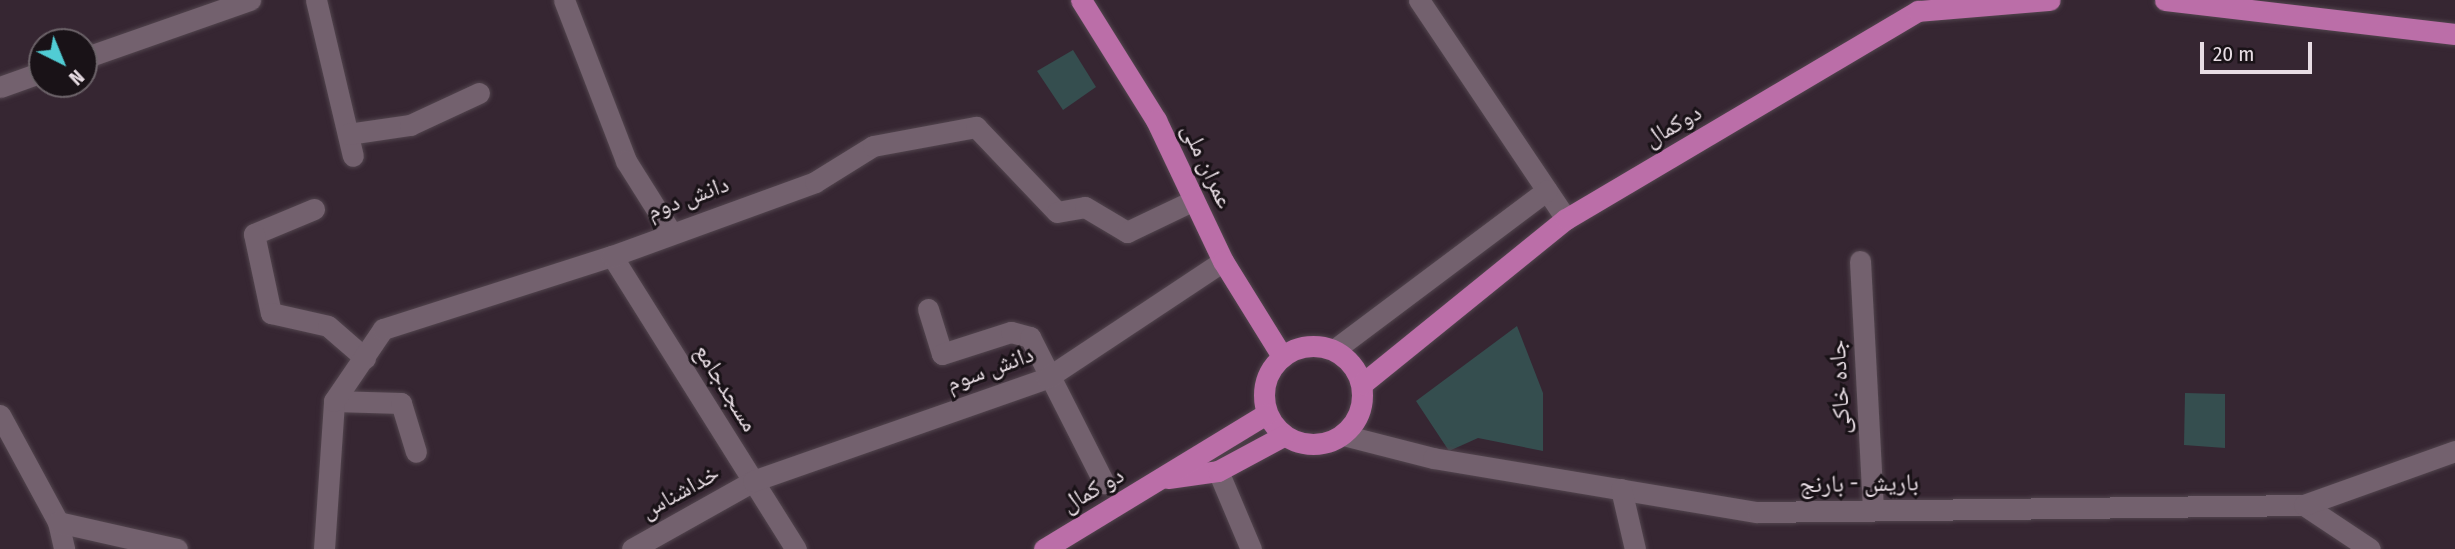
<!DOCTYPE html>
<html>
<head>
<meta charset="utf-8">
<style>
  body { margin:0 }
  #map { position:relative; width:2455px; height:549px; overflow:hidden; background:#362632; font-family:"Fira Sans Condensed","Noto Naskh Arabic",sans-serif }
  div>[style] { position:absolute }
  .building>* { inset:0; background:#354e4f }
  .roads { filter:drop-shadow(0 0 2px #52454e) drop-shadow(0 0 2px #52454e) }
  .minor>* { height:21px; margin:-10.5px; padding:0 10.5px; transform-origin:10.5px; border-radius:10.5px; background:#73616e }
  .major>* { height:21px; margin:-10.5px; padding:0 10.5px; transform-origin:10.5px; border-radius:10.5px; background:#bb6ea8 }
  .major>.ring { margin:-10.5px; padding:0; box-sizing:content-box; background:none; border:21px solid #bb6ea8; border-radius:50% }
  span { translate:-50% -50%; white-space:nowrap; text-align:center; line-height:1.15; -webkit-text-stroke:6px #191217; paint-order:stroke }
  .street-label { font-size:24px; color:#e8dde4 }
  .north { position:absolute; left:28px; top:28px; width:70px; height:70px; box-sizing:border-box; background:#191217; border:2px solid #6c6369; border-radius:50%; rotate:137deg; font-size:19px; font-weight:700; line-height:28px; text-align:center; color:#e8dde4 }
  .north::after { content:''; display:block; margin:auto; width:24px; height:32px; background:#51ccd4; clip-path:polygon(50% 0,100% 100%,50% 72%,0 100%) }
  .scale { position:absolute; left:2200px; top:42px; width:112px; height:32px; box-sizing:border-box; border:4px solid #e8dde4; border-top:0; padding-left:9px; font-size:21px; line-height:24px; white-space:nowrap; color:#e8dde4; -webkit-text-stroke:5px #191217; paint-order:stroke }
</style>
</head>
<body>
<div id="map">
  <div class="building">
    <div style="clip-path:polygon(1073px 50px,1096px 87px,1063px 110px,1037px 71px)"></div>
    <div style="clip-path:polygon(1517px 326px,1543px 393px,1543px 451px,1478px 438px,1449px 451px,1416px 401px)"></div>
    <div style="clip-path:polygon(2185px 393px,2225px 394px,2225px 448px,2184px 445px)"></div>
  </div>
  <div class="roads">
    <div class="minor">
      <div style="left:316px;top:0;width:160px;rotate:76.7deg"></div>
      <div style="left:564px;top:0;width:173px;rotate:68.9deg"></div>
      <div style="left:626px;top:161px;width:83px;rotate:57.8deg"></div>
      <div style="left:1419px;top:0;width:264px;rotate:56.1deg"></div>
      <div style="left:84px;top:58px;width:176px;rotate:-19.3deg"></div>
      <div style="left:0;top:87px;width:45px;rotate:-19.7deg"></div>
      <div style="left:348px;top:134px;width:63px;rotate:-8.3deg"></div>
      <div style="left:410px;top:125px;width:76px;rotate:-24.9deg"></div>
      <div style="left:314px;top:209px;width:65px;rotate:157.4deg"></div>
      <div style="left:254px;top:234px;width:81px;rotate:77.9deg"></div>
      <div style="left:271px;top:313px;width:58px;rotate:12.8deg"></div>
      <div style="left:328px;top:326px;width:49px;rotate:40.9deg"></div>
      <div style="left:612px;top:256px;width:346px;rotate:57.9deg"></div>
      <div style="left:1860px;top:261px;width:249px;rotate:87deg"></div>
      <div style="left:928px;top:309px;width:47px;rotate:72.7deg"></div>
      <div style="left:942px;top:354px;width:72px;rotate:-17.7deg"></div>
      <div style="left:1011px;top:332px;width:20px;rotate:15deg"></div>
      <div style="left:1030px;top:337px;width:164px;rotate:63.1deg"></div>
      <div style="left:1334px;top:350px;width:266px;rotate:-36.9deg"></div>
      <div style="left:334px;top:401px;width:67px;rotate:1.7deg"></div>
      <div style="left:401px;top:403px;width:51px;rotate:73deg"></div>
      <div style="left:0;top:415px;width:122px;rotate:61.5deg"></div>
      <div style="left:58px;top:522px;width:28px;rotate:77deg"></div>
      <div style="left:1343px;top:435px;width:93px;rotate:14.3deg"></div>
      <div style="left:1433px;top:458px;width:328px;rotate:9.5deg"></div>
      <div style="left:1757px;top:512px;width:547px;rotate:-0.73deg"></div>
      <div style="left:2304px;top:505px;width:79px;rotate:33.7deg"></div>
      <div style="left:1218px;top:471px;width:85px;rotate:67.1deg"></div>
      <div style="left:1621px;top:489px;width:62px;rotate:76.9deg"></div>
      <div style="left:2304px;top:505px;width:160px;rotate:-19.7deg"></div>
      <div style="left:58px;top:522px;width:122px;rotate:12.8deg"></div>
      <div style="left:324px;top:549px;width:148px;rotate:-86.1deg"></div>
      <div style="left:334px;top:401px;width:87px;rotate:-55.8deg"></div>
      <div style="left:383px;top:329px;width:240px;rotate:-17.7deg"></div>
      <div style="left:612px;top:256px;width:216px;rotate:-20deg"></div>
      <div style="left:815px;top:182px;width:68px;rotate:-31.8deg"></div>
      <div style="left:873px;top:146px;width:105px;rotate:-10.5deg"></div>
      <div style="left:976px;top:127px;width:117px;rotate:46.4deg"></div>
      <div style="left:1057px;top:212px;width:28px;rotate:-10deg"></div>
      <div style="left:1085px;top:207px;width:49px;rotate:30.8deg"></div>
      <div style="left:1127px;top:232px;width:74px;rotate:-25.5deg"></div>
      <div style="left:632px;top:549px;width:139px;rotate:-29.3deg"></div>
      <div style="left:753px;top:481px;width:312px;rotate:-19.3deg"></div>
      <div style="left:1047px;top:378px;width:211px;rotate:-33.6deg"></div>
    </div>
    <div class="major">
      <div style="left:1081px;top:0;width:142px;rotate:58deg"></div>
      <div style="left:1156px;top:120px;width:156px;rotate:64.6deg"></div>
      <div style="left:1223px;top:261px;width:112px;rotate:58.2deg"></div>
      <div style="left:2165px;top:0;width:292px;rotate:6.7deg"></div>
      <div class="ring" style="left:1264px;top:346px;width:77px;height:77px"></div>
      <div style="left:1362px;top:384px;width:262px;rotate:-39deg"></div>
      <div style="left:1566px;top:219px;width:409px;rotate:-30.6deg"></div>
      <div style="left:1918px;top:11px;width:132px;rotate:-4.8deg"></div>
      <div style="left:1168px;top:478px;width:50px;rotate:-8deg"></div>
      <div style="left:1218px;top:471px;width:74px;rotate:-28.3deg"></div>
      <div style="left:1044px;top:549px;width:260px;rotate:-31.3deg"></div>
    </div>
  </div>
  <div class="street-label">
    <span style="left:1673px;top:126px;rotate:-30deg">دوکمال</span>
    <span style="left:1207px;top:166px;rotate:65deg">عمران ملی</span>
    <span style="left:688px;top:198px;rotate:-20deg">دانش دوم</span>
    <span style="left:990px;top:369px;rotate:-20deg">دانش سوم</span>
    <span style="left:1840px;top:387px;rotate:-93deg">جاده خاکی</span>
    <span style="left:726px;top:388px;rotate:58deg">مسجدجامع</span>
    <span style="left:1859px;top:484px;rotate:-1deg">باریش - بارنج</span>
    <span style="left:1093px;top:490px;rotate:-30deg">دو کمال</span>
    <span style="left:680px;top:492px;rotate:-29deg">خداشناس</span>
  </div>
  <div class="north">N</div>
  <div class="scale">20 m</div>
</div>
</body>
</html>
